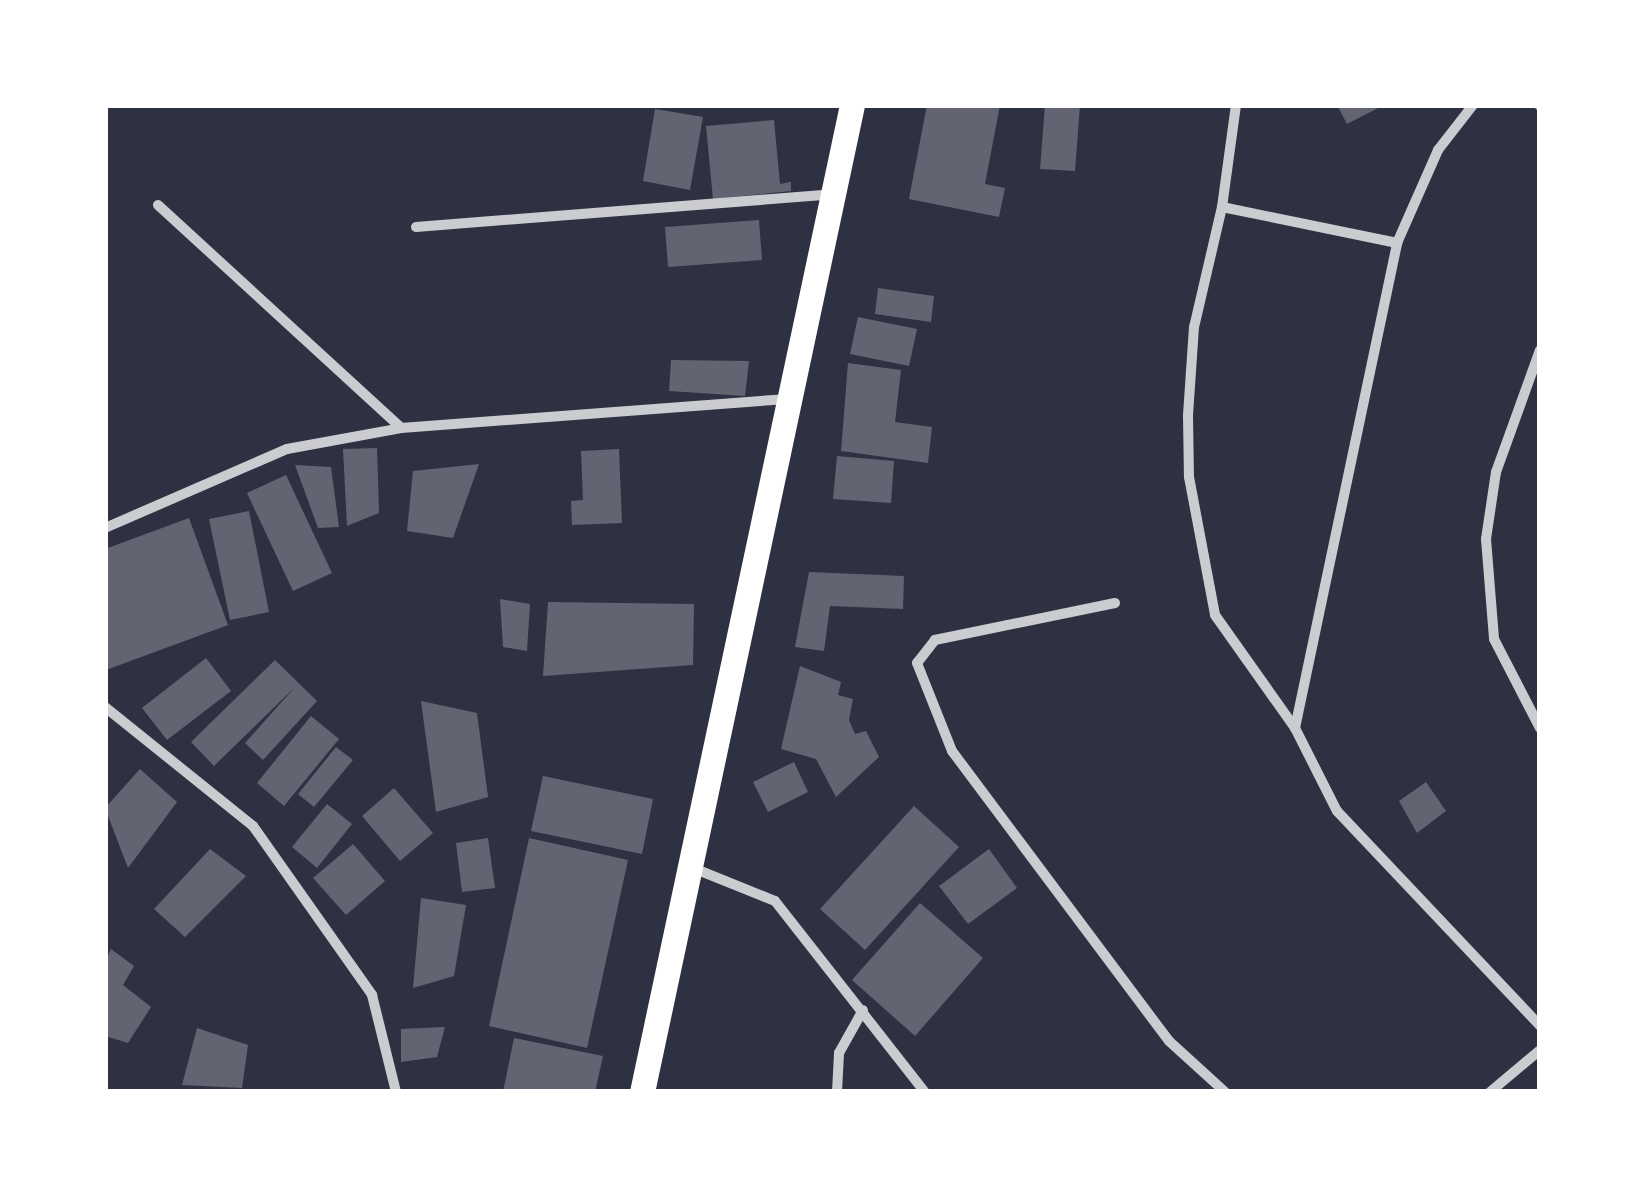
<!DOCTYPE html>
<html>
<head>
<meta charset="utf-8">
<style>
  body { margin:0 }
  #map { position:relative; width:1645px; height:1197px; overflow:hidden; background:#2d3142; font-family:"Archivo Narrow",sans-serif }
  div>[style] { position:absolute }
  .building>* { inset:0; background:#626471 }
  .minor>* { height:10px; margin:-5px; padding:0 5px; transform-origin:5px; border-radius:5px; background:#caccd0 }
  .primary>* { height:25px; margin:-12.5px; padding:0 12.5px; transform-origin:12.5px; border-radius:12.5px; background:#fff }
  span { translate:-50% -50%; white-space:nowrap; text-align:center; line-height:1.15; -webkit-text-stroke:9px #fff; paint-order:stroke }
  .frame { position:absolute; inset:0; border:108px solid #fff; pointer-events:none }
</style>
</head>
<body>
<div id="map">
  <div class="building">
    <div style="clip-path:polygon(927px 105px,1000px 105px,985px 184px,1005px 188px,999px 217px,909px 199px)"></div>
    <div style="clip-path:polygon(1045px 105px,1080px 105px,1075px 171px,1040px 169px)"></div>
    <div style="clip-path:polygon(1337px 105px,1384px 105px,1347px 124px)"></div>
    <div style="clip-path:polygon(655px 109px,703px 117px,690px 190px,643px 181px)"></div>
    <div style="clip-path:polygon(774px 120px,780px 184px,791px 182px,791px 191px,713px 199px,706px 126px)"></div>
    <div style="clip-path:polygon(759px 220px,762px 260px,668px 267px,665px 227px)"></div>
    <div style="clip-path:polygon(878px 288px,934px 296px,931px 322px,875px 314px)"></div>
    <div style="clip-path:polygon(858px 317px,917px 329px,909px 366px,850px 354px)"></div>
    <div style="clip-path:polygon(671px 360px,749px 361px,745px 396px,669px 391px)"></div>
    <div style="clip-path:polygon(848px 363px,901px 370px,895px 422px,932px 427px,928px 463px,841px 451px)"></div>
    <div style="clip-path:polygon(377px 448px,379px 513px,347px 526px,343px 449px)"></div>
    <div style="clip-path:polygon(619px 449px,622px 523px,572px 525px,571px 501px,583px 500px,581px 451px)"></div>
    <div style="clip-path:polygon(837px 456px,894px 461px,891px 503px,833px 499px)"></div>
    <div style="clip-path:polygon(479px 464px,453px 538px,407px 531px,413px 471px)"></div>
    <div style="clip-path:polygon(295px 465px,331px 467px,339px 527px,318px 528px)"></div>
    <div style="clip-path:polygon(286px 475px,332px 573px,293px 591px,247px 493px)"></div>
    <div style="clip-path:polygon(249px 511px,269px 612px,230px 620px,209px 519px)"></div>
    <div style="clip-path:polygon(189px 518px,228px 625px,106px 670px,105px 549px)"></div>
    <div style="clip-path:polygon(809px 572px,904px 576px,903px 609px,830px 606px,824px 651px,795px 647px)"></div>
    <div style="clip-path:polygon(500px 599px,530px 604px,527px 651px,503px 647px)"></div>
    <div style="clip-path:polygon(548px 602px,694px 604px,693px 665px,543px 676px)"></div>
    <div style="clip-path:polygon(206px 658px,231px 691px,167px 740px,142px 708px)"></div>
    <div style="clip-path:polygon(275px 660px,317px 701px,263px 760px,245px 743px,295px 687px,214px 766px,191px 742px)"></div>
    <div style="clip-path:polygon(800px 666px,841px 682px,838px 695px,853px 699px,849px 720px,855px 734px,866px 731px,879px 757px,836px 797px,816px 759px,781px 749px)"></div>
    <div style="clip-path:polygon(421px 701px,477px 713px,488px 797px,436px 812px)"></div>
    <div style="clip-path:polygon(311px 716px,339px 739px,284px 806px,257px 783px)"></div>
    <div style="clip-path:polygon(336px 747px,353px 760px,314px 807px,298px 794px)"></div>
    <div style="clip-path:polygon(794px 762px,808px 792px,768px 812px,753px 782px)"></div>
    <div style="clip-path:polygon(140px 769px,177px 802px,128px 868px,105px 808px)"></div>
    <div style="clip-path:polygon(543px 776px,653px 799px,642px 854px,531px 831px)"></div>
    <div style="clip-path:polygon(1426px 782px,1446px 811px,1417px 833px,1399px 801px)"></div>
    <div style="clip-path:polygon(394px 788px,433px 833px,400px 861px,362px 816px)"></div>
    <div style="clip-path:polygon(327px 804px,352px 824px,317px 868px,292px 847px)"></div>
    <div style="clip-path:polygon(914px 806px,959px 847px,865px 950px,820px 909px)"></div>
    <div style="clip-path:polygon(488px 838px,495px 888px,462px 892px,456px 843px)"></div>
    <div style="clip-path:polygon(529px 838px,628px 860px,587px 1048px,489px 1026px)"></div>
    <div style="clip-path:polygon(353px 844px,385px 881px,346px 915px,313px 878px)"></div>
    <div style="clip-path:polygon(210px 849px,246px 876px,185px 937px,154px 909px)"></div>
    <div style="clip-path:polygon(989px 849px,1017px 888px,968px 924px,939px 886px)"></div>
    <div style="clip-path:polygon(421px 898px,466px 905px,454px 976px,413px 988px)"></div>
    <div style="clip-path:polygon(920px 903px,983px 958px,915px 1036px,852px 980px)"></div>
    <div style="clip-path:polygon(111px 949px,134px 966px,123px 985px,151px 1007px,128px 1043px,105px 1036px,105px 962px)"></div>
    <div style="clip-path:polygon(445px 1027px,437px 1057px,401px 1062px,401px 1029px)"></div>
    <div style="clip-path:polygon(197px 1028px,248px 1045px,242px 1088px,182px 1085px)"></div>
    <div style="clip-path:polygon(514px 1038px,603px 1056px,595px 1092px,503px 1092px)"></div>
  </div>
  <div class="minor">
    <div style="left:1236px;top:105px;width:103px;rotate:97.8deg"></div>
    <div style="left:1222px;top:207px;width:123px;rotate:103.1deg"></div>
    <div style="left:1194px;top:327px;width:89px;rotate:93.9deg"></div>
    <div style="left:1188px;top:416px;width:61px;rotate:89.1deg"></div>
    <div style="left:1189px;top:477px;width:140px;rotate:79.3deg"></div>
    <div style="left:1215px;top:615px;width:138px;rotate:54.7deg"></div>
    <div style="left:1295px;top:728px;width:93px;rotate:63.2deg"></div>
    <div style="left:1337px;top:811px;width:296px;rotate:46.6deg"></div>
    <div style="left:1539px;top:105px;width:1px;rotate:45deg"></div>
    <div style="left:158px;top:205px;width:330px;rotate:42.5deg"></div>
    <div style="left:1222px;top:207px;width:179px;rotate:11.6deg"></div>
    <div style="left:416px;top:227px;width:418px;rotate:-4.5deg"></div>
    <div style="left:1540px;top:350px;width:130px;rotate:109.8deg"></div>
    <div style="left:1496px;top:472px;width:68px;rotate:98.5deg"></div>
    <div style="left:1486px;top:539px;width:100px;rotate:85.4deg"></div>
    <div style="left:1494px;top:639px;width:100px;rotate:62.7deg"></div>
    <div style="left:105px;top:528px;width:198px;rotate:-23.5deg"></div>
    <div style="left:287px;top:449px;width:116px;rotate:-10.4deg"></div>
    <div style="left:401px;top:428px;width:388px;rotate:-4.3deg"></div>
    <div style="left:1115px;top:603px;width:184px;rotate:168.4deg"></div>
    <div style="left:935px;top:640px;width:29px;rotate:128deg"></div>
    <div style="left:917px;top:663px;width:95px;rotate:68.3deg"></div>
    <div style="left:952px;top:751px;width:362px;rotate:53.2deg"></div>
    <div style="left:1169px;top:1041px;width:76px;rotate:42.3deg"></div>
    <div style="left:105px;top:707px;width:190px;rotate:38.8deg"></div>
    <div style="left:253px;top:826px;width:207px;rotate:54.8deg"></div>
    <div style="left:372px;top:995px;width:100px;rotate:76.1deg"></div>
    <div style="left:1295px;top:728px;width:496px;rotate:-78.1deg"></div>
    <div style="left:1397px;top:243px;width:102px;rotate:-66.2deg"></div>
    <div style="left:1438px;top:150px;width:57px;rotate:-52.1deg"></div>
    <div style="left:693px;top:868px;width:88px;rotate:21.9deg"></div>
    <div style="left:775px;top:901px;width:243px;rotate:51.9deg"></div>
    <div style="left:837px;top:1092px;width:39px;rotate:-87deg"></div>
    <div style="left:839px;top:1053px;width:49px;rotate:-60.8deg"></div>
    <div style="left:1490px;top:1092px;width:65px;rotate:-40deg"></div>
  </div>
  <div class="primary">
    <div style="left:642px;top:1092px;width:1009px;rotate:-77.99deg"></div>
  </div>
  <div class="frame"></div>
</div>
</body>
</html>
